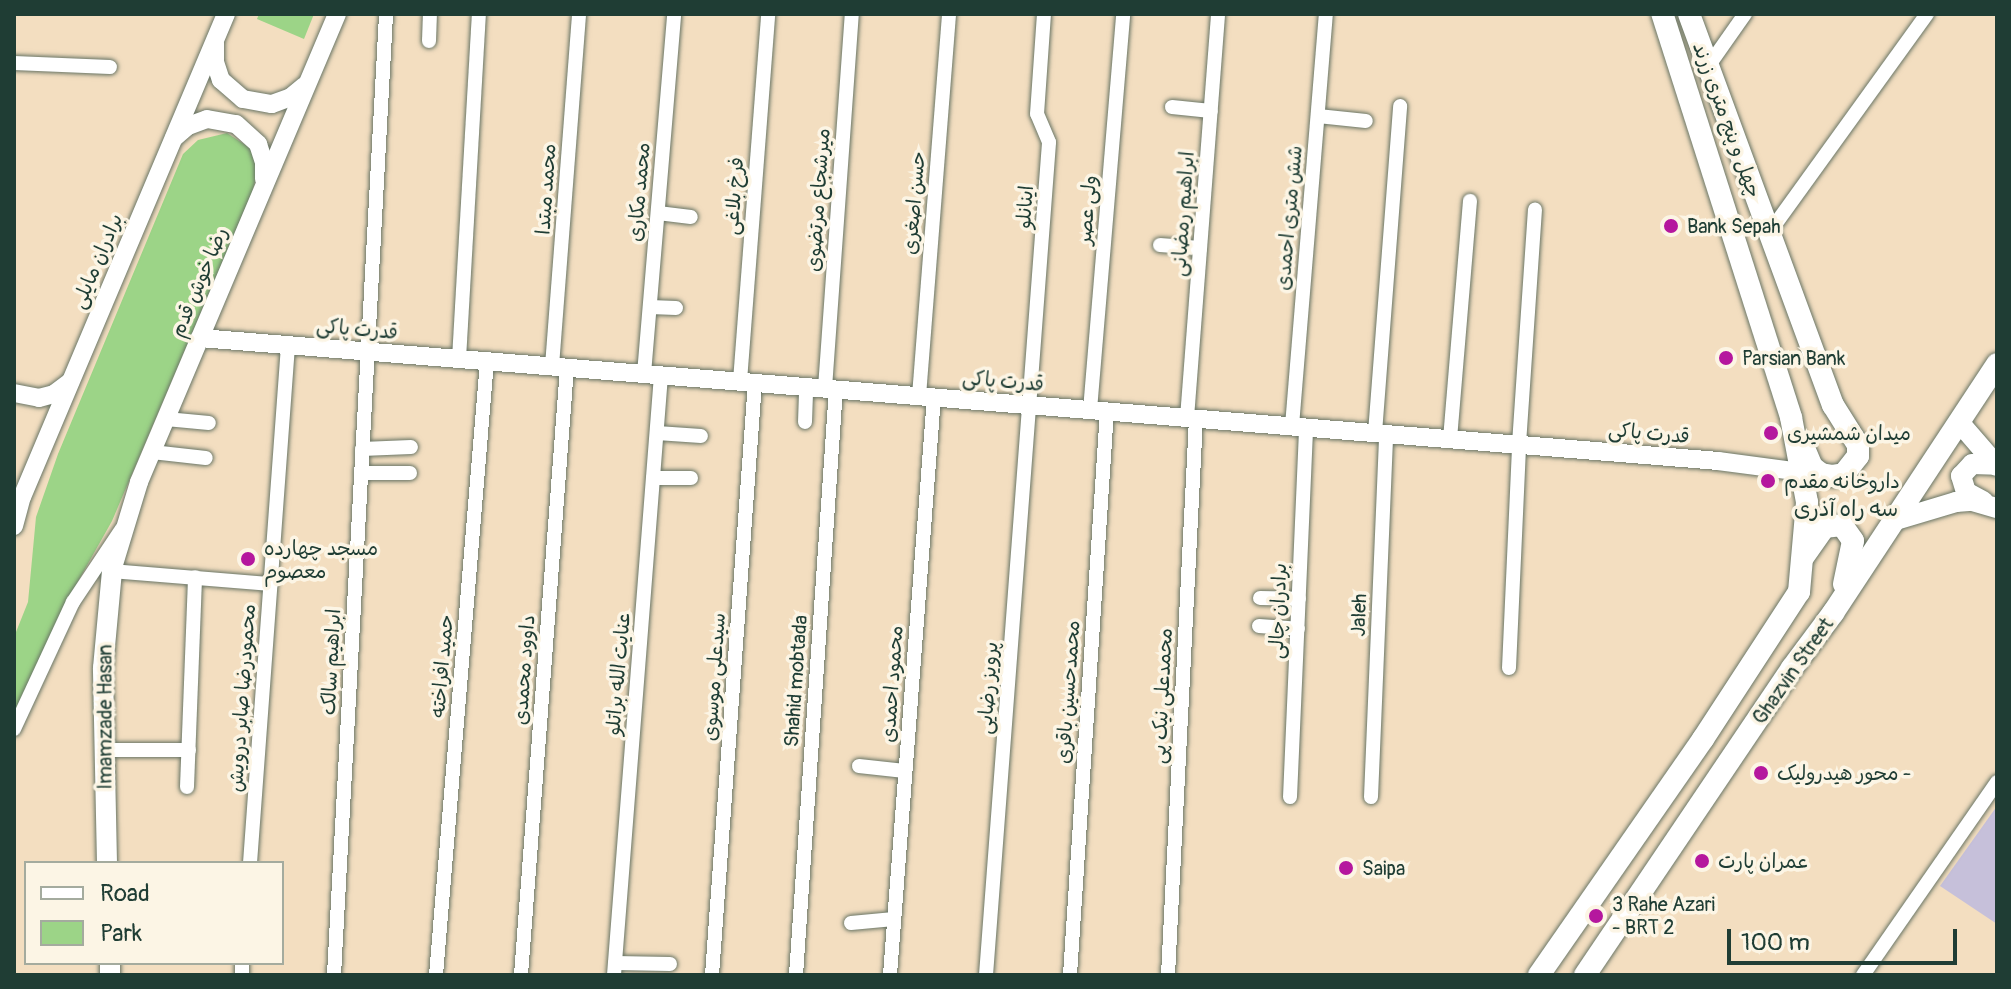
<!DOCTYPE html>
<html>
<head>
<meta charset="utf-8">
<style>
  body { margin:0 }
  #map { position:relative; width:2011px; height:989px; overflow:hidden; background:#f3dec0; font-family:Pangolin,"Playpen Sans Arabic",sans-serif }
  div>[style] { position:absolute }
  .industrial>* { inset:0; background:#c6c0da }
  .green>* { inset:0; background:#9cd487 }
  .roads { filter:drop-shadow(0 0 2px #697565) drop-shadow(0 0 2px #697565) }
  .minor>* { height:14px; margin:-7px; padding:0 7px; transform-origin:7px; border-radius:7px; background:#fff }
  .tertiary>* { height:18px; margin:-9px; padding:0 9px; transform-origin:9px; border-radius:9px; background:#fff }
  .secondary>* { height:20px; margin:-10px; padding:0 10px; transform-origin:10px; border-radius:10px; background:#fff }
  .primary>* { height:22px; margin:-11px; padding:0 11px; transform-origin:11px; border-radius:11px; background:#fff }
  .dots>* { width:22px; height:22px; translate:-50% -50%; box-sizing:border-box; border:4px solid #fcf5e5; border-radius:50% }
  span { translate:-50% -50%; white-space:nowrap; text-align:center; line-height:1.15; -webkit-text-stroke:7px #fcf5e5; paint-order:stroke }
  .street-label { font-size:20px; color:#1f3d34 }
  .poi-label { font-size:20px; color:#1f3d34 }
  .left { translate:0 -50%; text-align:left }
  .neighbourhood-label { font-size:22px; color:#1f3d34 }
  .frame { position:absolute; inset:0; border:16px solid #1f3d34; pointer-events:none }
  .legend { position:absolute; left:24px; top:861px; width:260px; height:104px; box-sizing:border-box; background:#fcf5e5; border:2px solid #a4ab9e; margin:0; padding:10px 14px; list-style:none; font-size:24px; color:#1f3d34 }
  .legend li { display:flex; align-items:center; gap:16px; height:40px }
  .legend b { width:40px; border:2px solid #a4ab9e }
  .scale { position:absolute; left:1727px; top:929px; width:230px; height:36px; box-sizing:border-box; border:4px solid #1f3d34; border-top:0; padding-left:10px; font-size:24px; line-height:28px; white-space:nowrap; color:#1f3d34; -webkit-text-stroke:6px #fcf5e5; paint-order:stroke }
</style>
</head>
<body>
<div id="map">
  <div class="industrial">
    <div style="clip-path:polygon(1997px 806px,1997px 924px,1940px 886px)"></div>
  </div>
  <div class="green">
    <div style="clip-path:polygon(259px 14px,314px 14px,304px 39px,257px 19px)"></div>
    <div style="clip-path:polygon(227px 133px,253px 150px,257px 172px,253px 190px,112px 521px,63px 608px,14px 724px,14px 637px,28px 602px,36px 517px,58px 454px,183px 154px,198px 140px)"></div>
  </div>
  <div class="roads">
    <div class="minor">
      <div style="left:429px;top:41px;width:27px;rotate:-88deg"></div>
      <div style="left:14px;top:63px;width:96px;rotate:2.4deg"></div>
      <div style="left:1707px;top:68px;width:66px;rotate:-54.9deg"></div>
      <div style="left:1172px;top:107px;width:39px;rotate:6deg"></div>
      <div style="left:1318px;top:116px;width:48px;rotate:5.9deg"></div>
      <div style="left:658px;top:213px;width:33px;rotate:7deg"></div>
      <div style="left:1769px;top:233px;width:270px;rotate:-54.2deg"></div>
      <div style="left:1160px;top:245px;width:40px;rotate:4.3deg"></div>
      <div style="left:650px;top:307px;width:26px;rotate:2deg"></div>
      <div style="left:459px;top:359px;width:346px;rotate:-86.7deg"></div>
      <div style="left:552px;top:366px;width:353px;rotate:-85.6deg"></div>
      <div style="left:644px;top:374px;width:361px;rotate:-85.2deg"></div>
      <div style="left:740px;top:381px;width:368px;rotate:-85.6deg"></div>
      <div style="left:825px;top:388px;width:375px;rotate:-85.9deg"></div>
      <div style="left:919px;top:396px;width:383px;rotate:-85.5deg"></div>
      <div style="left:1090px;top:410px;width:397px;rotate:-85.2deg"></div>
      <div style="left:1187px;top:418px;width:405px;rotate:-85.6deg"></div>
      <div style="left:166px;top:419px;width:43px;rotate:5.3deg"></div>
      <div style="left:805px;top:422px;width:35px;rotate:-88deg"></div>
      <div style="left:1292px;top:426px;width:413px;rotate:-85.3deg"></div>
      <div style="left:657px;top:433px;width:44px;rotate:3.9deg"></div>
      <div style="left:1375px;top:433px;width:328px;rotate:-85.6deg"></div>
      <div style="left:1450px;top:439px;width:239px;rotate:-85.2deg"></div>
      <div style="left:362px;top:449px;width:49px;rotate:-2.3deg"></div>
      <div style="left:152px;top:452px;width:54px;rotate:6.3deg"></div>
      <div style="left:361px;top:473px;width:49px"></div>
      <div style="left:653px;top:478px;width:38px"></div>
      <div style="left:112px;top:571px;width:159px;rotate:4.7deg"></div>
      <div style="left:1260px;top:598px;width:39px;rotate:1deg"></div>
      <div style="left:1259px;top:626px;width:39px;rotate:4deg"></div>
      <div style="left:1509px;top:668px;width:224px;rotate:-87.4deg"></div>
      <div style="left:1519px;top:444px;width:235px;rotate:-86.1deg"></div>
      <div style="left:14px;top:729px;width:140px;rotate:-65.1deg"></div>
      <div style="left:73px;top:602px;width:87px;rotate:-56.3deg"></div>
      <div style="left:104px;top:750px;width:85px"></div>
      <div style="left:859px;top:766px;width:46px;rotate:6.2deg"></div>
      <div style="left:187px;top:787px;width:210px;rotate:-87.8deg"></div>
      <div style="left:1290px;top:797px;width:370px;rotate:-87.5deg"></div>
      <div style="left:1371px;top:797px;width:363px;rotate:-87.6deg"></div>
      <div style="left:250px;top:863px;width:519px;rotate:-85.8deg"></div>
      <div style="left:851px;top:923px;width:43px;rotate:-5.3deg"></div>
      <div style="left:615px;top:963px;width:55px;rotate:1deg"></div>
      <div style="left:242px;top:975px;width:12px;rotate:-90deg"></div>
      <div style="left:334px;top:975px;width:962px;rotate:-86.9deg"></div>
      <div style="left:436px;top:975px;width:616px;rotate:-85.25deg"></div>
      <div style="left:521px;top:975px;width:610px;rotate:-85.67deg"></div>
      <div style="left:614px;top:975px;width:602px;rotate:-85.52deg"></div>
      <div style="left:712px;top:975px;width:594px;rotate:-85.85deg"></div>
      <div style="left:796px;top:975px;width:587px;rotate:-86.1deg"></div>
      <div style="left:890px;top:975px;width:580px;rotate:-85.65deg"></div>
      <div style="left:986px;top:975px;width:835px;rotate:-85.67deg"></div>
      <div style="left:1049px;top:142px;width:30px;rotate:-113deg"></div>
      <div style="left:1037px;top:114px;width:100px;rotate:-86deg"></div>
      <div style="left:1070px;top:975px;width:565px;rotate:-86.25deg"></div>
      <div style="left:1168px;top:975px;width:558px;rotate:-87.12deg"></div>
      <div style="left:1863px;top:975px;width:235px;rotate:-55.2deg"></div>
    </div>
    <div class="tertiary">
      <div style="left:215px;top:43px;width:19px;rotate:90deg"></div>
      <div style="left:215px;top:62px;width:19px;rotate:72deg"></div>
      <div style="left:221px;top:80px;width:29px;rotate:41deg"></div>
      <div style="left:243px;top:99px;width:29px;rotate:10deg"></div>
      <div style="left:272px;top:104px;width:20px;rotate:-20deg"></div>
      <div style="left:291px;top:97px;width:17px;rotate:-40deg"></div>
      <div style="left:174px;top:138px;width:18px;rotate:-41deg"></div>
      <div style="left:188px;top:126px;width:20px;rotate:-20deg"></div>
      <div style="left:207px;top:119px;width:29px;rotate:10deg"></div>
      <div style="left:236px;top:124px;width:30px;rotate:42deg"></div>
      <div style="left:258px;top:144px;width:19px;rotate:72deg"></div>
      <div style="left:264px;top:162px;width:17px;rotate:90deg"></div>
      <div style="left:200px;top:338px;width:1523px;rotate:4.63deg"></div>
      <div style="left:1718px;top:461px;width:85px;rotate:7.5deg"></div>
      <div style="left:14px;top:393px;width:25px;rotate:11deg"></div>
      <div style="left:39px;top:398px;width:16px;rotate:-15deg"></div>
      <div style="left:54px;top:394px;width:20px;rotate:-37deg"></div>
      <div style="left:14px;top:526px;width:30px;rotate:-75deg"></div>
      <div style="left:22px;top:497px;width:524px;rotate:-67.1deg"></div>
      <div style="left:112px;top:571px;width:93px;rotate:-73.1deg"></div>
      <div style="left:139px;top:482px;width:508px;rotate:-67.07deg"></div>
    </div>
    <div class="secondary">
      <div style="left:1959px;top:422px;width:58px;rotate:49.2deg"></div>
      <div style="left:1983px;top:501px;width:19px;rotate:-152deg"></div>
      <div style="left:1966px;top:492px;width:17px;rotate:-107deg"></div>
      <div style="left:1961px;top:476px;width:16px;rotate:-47deg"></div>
      <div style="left:1972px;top:464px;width:24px;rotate:2deg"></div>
      <div style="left:1896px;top:520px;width:63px;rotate:-16.7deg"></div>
      <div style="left:1956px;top:502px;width:16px;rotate:-4deg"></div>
      <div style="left:1972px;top:501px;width:26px;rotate:16deg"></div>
      <div style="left:107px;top:863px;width:195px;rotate:-91.2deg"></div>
      <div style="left:103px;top:668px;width:97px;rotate:-84.7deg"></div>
      <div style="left:110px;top:963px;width:12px;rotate:90deg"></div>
    </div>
    <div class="primary">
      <div style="left:1689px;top:14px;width:417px;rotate:69.8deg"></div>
      <div style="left:1833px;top:405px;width:47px;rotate:58deg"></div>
      <div style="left:1858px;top:445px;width:11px;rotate:90deg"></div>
      <div style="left:1858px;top:456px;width:23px;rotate:128deg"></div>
      <div style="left:1844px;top:474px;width:11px;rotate:170deg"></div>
      <div style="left:1833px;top:476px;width:12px;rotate:-171deg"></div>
      <div style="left:1821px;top:474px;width:11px;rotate:-142deg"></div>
      <div style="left:1812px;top:467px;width:21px;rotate:-113deg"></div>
      <div style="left:1804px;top:556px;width:35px;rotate:-55deg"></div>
      <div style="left:1824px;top:527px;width:18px;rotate:-6deg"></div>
      <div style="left:1842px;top:525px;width:19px;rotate:55deg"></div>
      <div style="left:1853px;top:541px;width:44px;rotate:101.8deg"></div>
      <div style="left:1539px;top:975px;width:287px;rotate:-55.2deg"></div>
      <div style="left:1703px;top:739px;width:176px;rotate:-56.9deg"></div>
      <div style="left:1799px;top:592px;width:90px;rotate:-84.9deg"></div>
      <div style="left:1807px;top:502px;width:86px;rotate:-100.7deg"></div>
      <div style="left:1791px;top:417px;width:423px;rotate:-107.7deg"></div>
      <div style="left:1585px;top:975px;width:370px;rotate:-56deg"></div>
      <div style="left:1792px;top:668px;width:69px;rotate:-53.3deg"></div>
      <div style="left:1833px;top:613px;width:298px;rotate:-56.6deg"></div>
    </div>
  </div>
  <div class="dots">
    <div style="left:1671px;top:226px;background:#b5179e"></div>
    <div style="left:1726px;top:358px;background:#b5179e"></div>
    <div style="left:1771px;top:433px;background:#b5179e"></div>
    <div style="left:1768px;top:481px;background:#b5179e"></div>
    <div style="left:248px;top:559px;background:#b5179e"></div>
    <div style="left:1761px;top:773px;background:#b5179e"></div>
    <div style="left:1702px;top:861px;background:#b5179e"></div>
    <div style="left:1346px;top:868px;background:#b5179e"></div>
    <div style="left:1596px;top:916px;background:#b5179e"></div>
  </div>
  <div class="street-label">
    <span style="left:1727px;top:120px;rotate:70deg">چهل و پنج متری زرند</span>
    <span style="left:546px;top:189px;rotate:-86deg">محمد مبتدا</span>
    <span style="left:639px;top:192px;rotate:-85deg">محمد مکاری</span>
    <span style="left:734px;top:196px;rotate:-86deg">فرخ بلاغی</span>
    <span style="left:818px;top:200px;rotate:-86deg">میرشجاع مرتضوی</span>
    <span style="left:914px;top:203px;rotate:-85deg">حسن اصغری</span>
    <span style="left:1025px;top:207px;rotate:-86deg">اینانلو</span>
    <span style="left:1087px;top:210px;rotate:-85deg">ولی عصر</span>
    <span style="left:1183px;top:214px;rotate:-86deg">ابراهیم رمضانی</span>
    <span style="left:1289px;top:218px;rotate:-85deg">شش متری احمدی</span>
    <span style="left:97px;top:261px;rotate:-67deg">برادران مایلی</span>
    <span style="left:199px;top:282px;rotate:-67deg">رضا خوش قدم</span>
    <span style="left:357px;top:329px;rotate:5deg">قدرت پاکی</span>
    <span style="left:1003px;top:381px;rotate:5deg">قدرت پاکی</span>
    <span style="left:1649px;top:433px;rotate:5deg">قدرت پاکی</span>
    <span style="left:1278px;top:611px;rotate:-88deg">برادران چالی</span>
    <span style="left:1359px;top:615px;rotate:-88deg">Jaleh</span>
    <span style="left:331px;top:662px;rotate:-87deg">ابراهیم سالک</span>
    <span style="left:442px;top:666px;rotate:-85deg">حمید افراخته</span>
    <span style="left:524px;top:670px;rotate:-86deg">داوود محمدی</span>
    <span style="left:1793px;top:671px;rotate:-55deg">Ghazvin Street</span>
    <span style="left:618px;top:674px;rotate:-85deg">عنایت الله براتلو</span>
    <span style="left:714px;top:677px;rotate:-86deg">سیدعلی موسوی</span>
    <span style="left:796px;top:681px;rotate:-86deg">Shahid mobtada</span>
    <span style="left:892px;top:684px;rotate:-86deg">محمود احمدی</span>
    <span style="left:988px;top:688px;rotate:-86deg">پرویز رضایی</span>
    <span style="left:1068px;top:692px;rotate:-86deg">محمدحسین باقری</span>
    <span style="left:1162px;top:696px;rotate:-87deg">محمدعلی نیک پی</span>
    <span style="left:242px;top:698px;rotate:-86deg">محمودرضا صابر درویش</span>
    <span style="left:105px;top:717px;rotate:-90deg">Imamzade Hasan</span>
  </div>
  <div class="poi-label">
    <span class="left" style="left:1687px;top:226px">Bank Sepah</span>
    <span class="left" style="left:1742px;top:358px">Parsian Bank</span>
    <span class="left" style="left:1787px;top:433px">میدان شمشیری</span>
    <span class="left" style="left:1784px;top:481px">داروخانه مقدم</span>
    <span class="left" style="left:264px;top:560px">مسجد چهارده<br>معصوم</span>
    <span class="left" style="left:1777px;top:773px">محور هیدرولیک -</span>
    <span class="left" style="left:1718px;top:861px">عمران پارت</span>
    <span class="left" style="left:1362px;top:868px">Saipa</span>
    <span class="left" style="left:1612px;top:916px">3 Rahe Azari<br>- BRT 2</span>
  </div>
  <div class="neighbourhood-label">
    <span style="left:1846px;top:510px">سه راه آذری</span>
  </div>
  <div class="frame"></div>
  <ul class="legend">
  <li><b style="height:10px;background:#fff"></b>Road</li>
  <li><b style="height:22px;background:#9cd487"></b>Park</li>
  </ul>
  <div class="scale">100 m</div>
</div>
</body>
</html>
